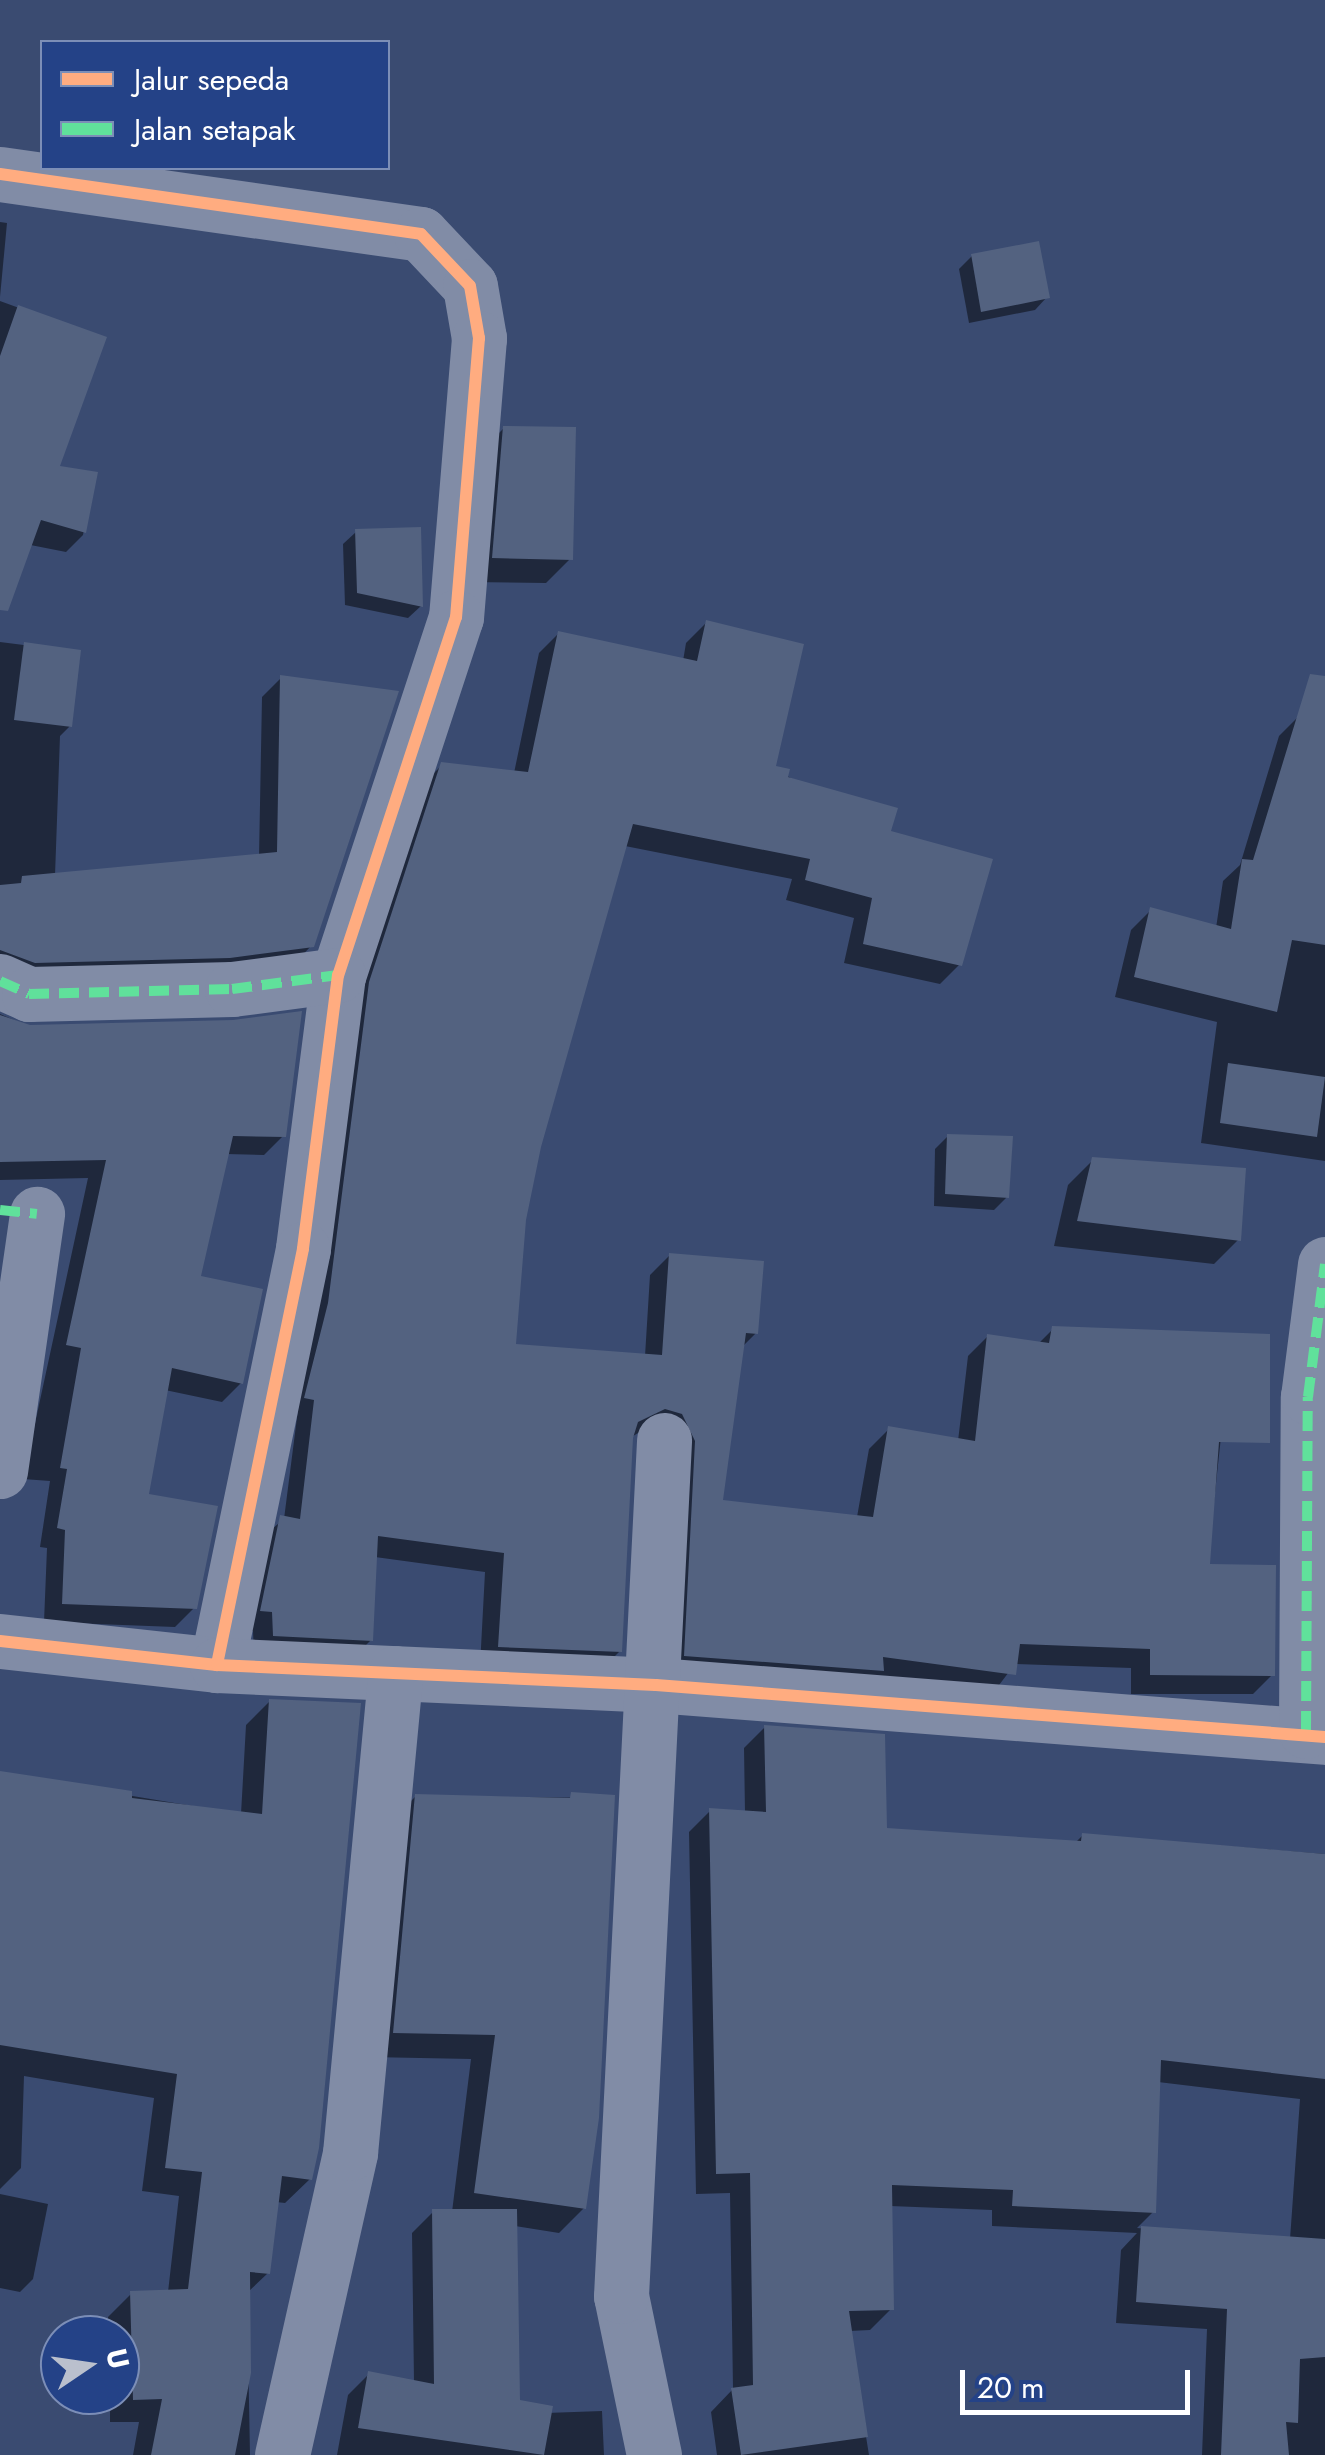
<!DOCTYPE html>
<html>
<head>
<meta charset="utf-8">
<style>
  body { margin:0 }
  #map { position:relative; width:1325px; height:2455px; overflow:hidden; background:#3a4b71; font-family:Jost,sans-serif }
  div>[style] { position:absolute }
  .shadow>* { inset:0; background:#0007 }
  .building>* { inset:0; background:#536280 }
  .minor>* { height:55px; margin:-27.5px; padding:0 27.5px; transform-origin:27.5px; border-radius:27.5px; background:#818ca6 }
  .quiet>* { height:10px; margin-top:-5px; transform-origin:0; background:repeating-linear-gradient(90deg,#60e19b 0 20px,transparent 0 30px) }
  .cycleway>* { height:12px; margin:-6px; padding:0 6px; transform-origin:6px; border-radius:6px; background:#ffac80 }
  span { translate:-50% -50%; white-space:nowrap; text-align:center; line-height:1.15; -webkit-text-stroke:8px #244287; paint-order:stroke }
  .legend { position:absolute; left:40px; top:40px; width:350px; height:130px; box-sizing:border-box; background:#244287; border:2px solid #7c8eb7; margin:0; padding:12px 18px; list-style:none; font-size:30px; color:#fff }
  .legend li { display:flex; align-items:center; gap:20px; height:50px }
  .legend b { width:50px; border:2px solid #7c8eb7 }
  .north { position:absolute; left:40px; top:2315px; width:100px; height:100px; box-sizing:border-box; background:#244287; border:2px solid #7c8eb7; border-radius:50%; rotate:77deg; font-size:28px; font-weight:700; line-height:40px; text-align:center; color:#fff }
  .north::after { content:''; display:block; margin:auto; width:35px; height:45px; background:#bac0cd; clip-path:polygon(50% 0,100% 100%,50% 72%,0 100%) }
  .scale { position:absolute; left:960px; top:2370px; width:230px; height:45px; box-sizing:border-box; border:5px solid #fff; border-top:0; padding-left:12px; font-size:30px; line-height:35px; white-space:nowrap; color:#fff; -webkit-text-stroke:8px #244287; paint-order:stroke }
</style>
</head>
<body>
<div id="map">
  <div class="shadow">
    <div style="clip-path:polygon(0 222px,7px 223px,0 297px)"></div>
    <div style="clip-path:polygon(972px 256px,1047px 297px,1035px 310px,969px 323px,959px 269px)"></div>
    <div style="clip-path:polygon(0 301px,104px 339px,57px 468px,95px 474px,83px 535px,66px 552px,0 539px)"></div>
    <div style="clip-path:polygon(504px 428px,571px 558px,546px 583px,469px 582px,479px 453px)"></div>
    <div style="clip-path:polygon(356px 532px,421px 606px,408px 618px,345px 605px,343px 544px)"></div>
    <div style="clip-path:polygon(706px 623px,773px 768px,888px 833px,960px 964px,940px 984px,844px 963px,854px 918px,786px 900px,792px 879px,625px 846px,538px 1147px,524px 1220px,514px 1347px,645px 1356px,650px 1275px,670px 1255px,756px 1333px,742px 1347px,720px 1502px,857px 1517px,869px 1449px,889px 1429px,958px 1441px,968px 1356px,988px 1336px,1038px 1344px,1053px 1329px,1232px 1335px,1207px 1567px,1273px 1674px,1253px 1694px,1131px 1694px,1131px 1668px,1015px 1664px,993px 1693px,666px 1675px,646px 1428px,630px 1438px,620px 1651px,600px 1671px,480px 1666px,485px 1572px,375px 1557px,371px 1640px,351px 1660px,254px 1655px,253px 1631px,242px 1630px,261px 1538px,284px 1519px,350px 1004px,422px 785px,442px 765px,514px 773px,539px 653px,559px 633px,683px 661px,686px 643px)"></div>
    <div style="clip-path:polygon(0 642px,79px 652px,70px 726px,60px 736px,55px 876px,259px 857px,262px 697px,281px 678px,312px 945px,293px 965px,0 976px)"></div>
    <div style="clip-path:polygon(1299px 716px,1325px 724px,1325px 1161px,1201px 1143px,1217px 1022px,1115px 997px,1131px 930px,1151px 910px,1216px 928px,1223px 881px,1240px 865px,1279px 736px)"></div>
    <div style="clip-path:polygon(0 1014px,283px 1136px,264px 1155px,226px 1154px,198px 1278px,241px 1383px,222px 1402px,165px 1390px,146px 1496px,194px 1608px,175px 1627px,44px 1622px,47px 1548px,40px 1547px,50px 1481px,23px 1479px,88px 1178px,0 1180px)"></div>
    <div style="clip-path:polygon(948px 1136px,1007px 1197px,994px 1210px,934px 1206px,935px 1149px)"></div>
    <div style="clip-path:polygon(1093px 1160px,1238px 1240px,1214px 1264px,1054px 1246px,1068px 1185px)"></div>
    <div style="clip-path:polygon(270px 1701px,310px 2179px,285px 2203px,276px 2202px,268px 2273px,247px 2293px,250px 2455px,133px 2455px,139px 2422px,110px 2422px,110px 2395px,120px 2395px,120px 2335px,108px 2335px,108px 2317px,132px 2293px,168px 2292px,179px 2196px,142px 2191px,154px 2098px,24px 2076px,21px 2168px,0 2189px,0 1774px,241px 1814px,246px 1725px)"></div>
    <div style="clip-path:polygon(evenodd,765px 1727px,885px 1830px,1075px 1843px,1083px 1835px,1325px 1854px,1325px 2455px,1202px 2455px,1207px 2329px,1116px 2323px,1121px 2250px,1137px 2233px,992px 2226px,992px 2210px,890px 2206px,891px 2309px,870px 2330px,849px 2331px,869px 2455px,717px 2455px,711px 2412px,733px 2389px,730px 2193px,696px 2194px,689px 1832px,710px 1811px,745px 1813px,744px 1748px,765px 1727px,1158px 2082px,1300px 2099px,1290px 2239px,1137px 2228px,1153px 2212px,1158px 2082px)"></div>
    <div style="clip-path:polygon(416px 1796px,612px 1798px,584px 2208px,559px 2233px,515px 2226px,518px 2414px,602px 2411px,604px 2455px,337px 2455px,348px 2395px,369px 2374px,414px 2382px,412px 2233px,433px 2212px,452px 2212px,471px 2059px,369px 2057px,391px 1821px)"></div>
    <div style="clip-path:polygon(0 2194px,48px 2204px,33px 2279px,20px 2292px,0 2288px)"></div>
  </div>
  <div class="building">
    <div style="clip-path:polygon(1039px 241px,1050px 298px,981px 312px,971px 254px)"></div>
    <div style="clip-path:polygon(18px 305px,107px 337px,60px 466px,98px 472px,86px 533px,41px 520px,8px 611px,0 610px,0 356px)"></div>
    <div style="clip-path:polygon(503px 426px,576px 427px,573px 560px,492px 558px)"></div>
    <div style="clip-path:polygon(421px 527px,423px 607px,357px 593px,355px 529px)"></div>
    <div style="clip-path:polygon(706px 620px,804px 644px,776px 766px,790px 769px,788px 777px,898px 808px,891px 831px,993px 859px,962px 966px,863px 944px,872px 898px,805px 880px,810px 859px,633px 824px,541px 1147px,526px 1220px,516px 1344px,662px 1355px,669px 1253px,764px 1261px,758px 1334px,746px 1333px,723px 1500px,873px 1517px,888px 1426px,975px 1441px,987px 1334px,1049px 1343px,1052px 1326px,1270px 1334px,1270px 1443px,1219px 1442px,1210px 1564px,1276px 1565px,1275px 1676px,1150px 1675px,1150px 1649px,1020px 1644px,1016px 1675px,883px 1657px,884px 1671px,684px 1656px,695px 1441px,682px 1414px,665px 1409px,638px 1422px,633px 1438px,622px 1652px,498px 1647px,504px 1553px,378px 1536px,373px 1641px,273px 1636px,272px 1612px,260px 1611px,280px 1515px,300px 1519px,314px 1400px,304px 1398px,328px 1303px,369px 982px,441px 762px,528px 772px,558px 631px,697px 661px)"></div>
    <div style="clip-path:polygon(24px 642px,81px 650px,72px 727px,14px 720px)"></div>
    <div style="clip-path:polygon(1310px 674px,1325px 676px,1325px 945px,1292px 940px,1277px 1012px,1134px 977px,1150px 907px,1231px 929px,1242px 859px,1253px 860px)"></div>
    <div style="clip-path:polygon(280px 675px,399px 691px,314px 947px,230px 958px,35px 963px,0 950px,0 885px,21px 883px,22px 876px,277px 852px)"></div>
    <div style="clip-path:polygon(302px 1011px,286px 1137px,233px 1136px,201px 1276px,263px 1289px,243px 1384px,172px 1368px,149px 1494px,218px 1506px,197px 1609px,62px 1604px,65px 1530px,57px 1528px,67px 1469px,60px 1468px,81px 1348px,66px 1345px,106px 1160px,0 1162px,0 1015px,30px 1025px,233px 1020px)"></div>
    <div style="clip-path:polygon(1228px 1063px,1325px 1077px,1317px 1137px,1220px 1123px)"></div>
    <div style="clip-path:polygon(947px 1134px,1013px 1136px,1009px 1198px,945px 1194px)"></div>
    <div style="clip-path:polygon(1092px 1157px,1246px 1168px,1241px 1241px,1077px 1221px)"></div>
    <div style="clip-path:polygon(269px 1699px,361px 1703px,319px 2148px,312px 2180px,282px 2176px,270px 2274px,250px 2272px,251px 2373px,235px 2455px,151px 2455px,162px 2399px,133px 2400px,130px 2291px,188px 2289px,202px 2172px,165px 2168px,177px 2074px,0 2045px,0 1771px,132px 1791px,132px 1798px,262px 1814px)"></div>
    <div style="clip-path:polygon(764px 1725px,885px 1734px,887px 1828px,1081px 1841px,1082px 1833px,1325px 1854px,1325px 2079px,1161px 2060px,1156px 2213px,1012px 2206px,1013px 2190px,892px 2185px,894px 2310px,849px 2311px,868px 2437px,741px 2455px,731px 2388px,753px 2385px,750px 2173px,716px 2174px,709px 1808px,766px 1812px)"></div>
    <div style="clip-path:polygon(571px 1792px,615px 1795px,599px 2118px,586px 2209px,474px 2193px,495px 2035px,393px 2033px,415px 1794px,570px 1798px)"></div>
    <div style="clip-path:polygon(432px 2209px,517px 2209px,520px 2400px,553px 2406px,544px 2455px,358px 2428px,368px 2371px,434px 2384px)"></div>
    <div style="clip-path:polygon(1141px 2226px,1325px 2239px,1325px 2357px,1300px 2359px,1298px 2423px,1286px 2422px,1289px 2455px,1221px 2455px,1227px 2309px,1136px 2302px)"></div>
  </div>
  <div class="minor">
    <div style="left:0;top:174px;width:425px;rotate:8.1deg"></div>
    <div style="left:421px;top:234px;width:71px;rotate:46.7deg"></div>
    <div style="left:470px;top:286px;width:53px;rotate:80.2deg"></div>
    <div style="left:479px;top:338px;width:280px;rotate:94.7deg"></div>
    <div style="left:456px;top:617px;width:377px;rotate:108.2deg"></div>
    <div style="left:338px;top:975px;width:276px;rotate:97.3deg"></div>
    <div style="left:303px;top:1249px;width:425px;rotate:101.7deg"></div>
    <div style="left:0;top:981px;width:32px;rotate:24deg"></div>
    <div style="left:29px;top:994px;width:203px;rotate:-1.4deg"></div>
    <div style="left:232px;top:989px;width:107px;rotate:-7.5deg"></div>
    <div style="left:0;top:1471px;width:260px;rotate:-81.8deg"></div>
    <div style="left:0;top:1641px;width:218px;rotate:6.3deg"></div>
    <div style="left:217px;top:1665px;width:439px;rotate:2.6deg"></div>
    <div style="left:656px;top:1685px;width:671px;rotate:4.44deg"></div>
    <div style="left:1306px;top:1731px;width:334px;rotate:-89.7deg"></div>
    <div style="left:1308px;top:1397px;width:134px;rotate:-82.7deg"></div>
    <div style="left:282px;top:2455px;width:310px;rotate:-77.3deg"></div>
    <div style="left:350px;top:2153px;width:482px;rotate:-84.6deg"></div>
    <div style="left:654px;top:2455px;width:162px;rotate:-101.7deg"></div>
    <div style="left:621px;top:2296px;width:857px;rotate:-87.12deg"></div>
  </div>
  <div class="quiet">
    <div style="left:0;top:981px;width:32px;rotate:24deg"></div>
    <div style="left:29px;top:994px;width:203px;rotate:-1.4deg"></div>
    <div style="left:232px;top:989px;width:107px;rotate:-7.5deg"></div>
    <div style="left:0;top:1210px;width:37px;rotate:6deg"></div>
    <div style="left:1306px;top:1731px;width:334px;rotate:-89.7deg"></div>
    <div style="left:1308px;top:1397px;width:134px;rotate:-82.7deg"></div>
  </div>
  <div class="cycleway">
    <div style="left:0;top:174px;width:425px;rotate:8.1deg"></div>
    <div style="left:421px;top:234px;width:71px;rotate:46.7deg"></div>
    <div style="left:470px;top:286px;width:53px;rotate:80.2deg"></div>
    <div style="left:479px;top:338px;width:280px;rotate:94.7deg"></div>
    <div style="left:456px;top:617px;width:377px;rotate:108.2deg"></div>
    <div style="left:338px;top:975px;width:276px;rotate:97.3deg"></div>
    <div style="left:303px;top:1249px;width:425px;rotate:101.7deg"></div>
    <div style="left:0;top:1641px;width:218px;rotate:6.3deg"></div>
    <div style="left:217px;top:1665px;width:439px;rotate:2.6deg"></div>
    <div style="left:656px;top:1685px;width:671px;rotate:4.44deg"></div>
  </div>
  <ul class="legend">
  <li><b style="height:12px;background:#ffac80"></b>Jalur sepeda</li>
  <li><b style="height:12px;background:#60e19b"></b>Jalan setapak</li>
  </ul>
  <div class="north">U</div>
  <div class="scale">20 m</div>
</div>
</body>
</html>
